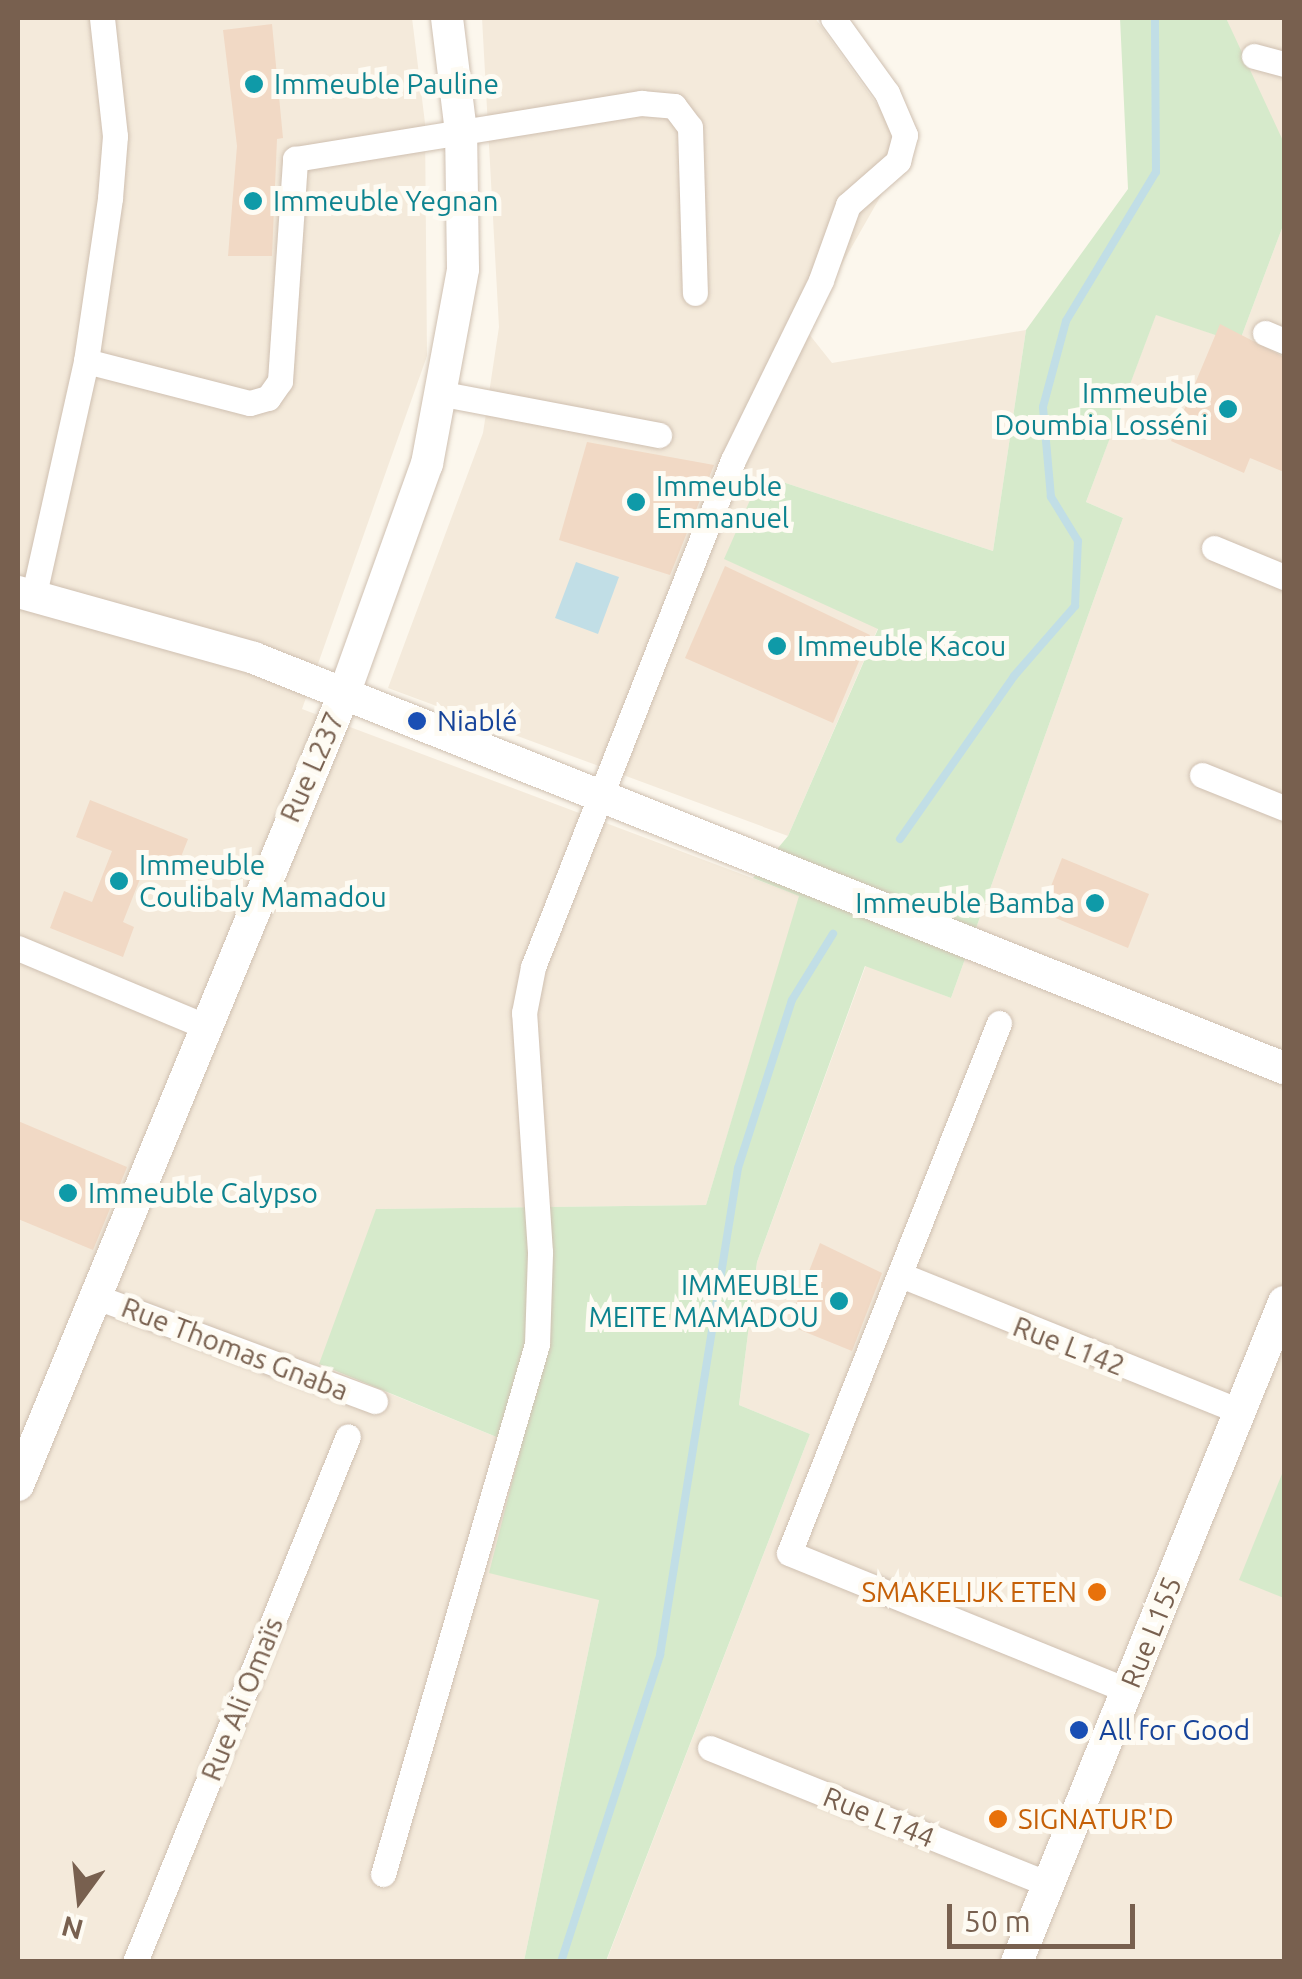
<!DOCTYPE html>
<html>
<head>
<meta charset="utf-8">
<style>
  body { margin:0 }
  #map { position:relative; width:1302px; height:1979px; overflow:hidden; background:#fcf7ed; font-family:Ubuntu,sans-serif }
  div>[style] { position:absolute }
  .residential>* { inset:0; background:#f4eadb }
  .green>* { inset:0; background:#d6eacb }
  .water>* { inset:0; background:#c1dee6 }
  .stream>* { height:8px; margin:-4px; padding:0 4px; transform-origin:4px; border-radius:4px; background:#c1dee6 }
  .building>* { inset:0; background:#f1d9c5 }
  .roads { filter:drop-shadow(0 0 2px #cfc0b1) drop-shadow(0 0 2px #cfc0b1) }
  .minor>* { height:25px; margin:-12.5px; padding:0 12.5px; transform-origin:12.5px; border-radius:12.5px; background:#fff }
  .tertiary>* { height:32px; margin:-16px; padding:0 16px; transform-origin:16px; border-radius:16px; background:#fff }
  .dots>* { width:28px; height:28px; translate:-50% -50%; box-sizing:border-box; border:5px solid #fefbf3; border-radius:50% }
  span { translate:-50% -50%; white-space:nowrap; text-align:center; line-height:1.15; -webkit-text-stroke:10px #fefbf3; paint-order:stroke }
  .culture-label { font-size:28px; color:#0d838f }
  .left { translate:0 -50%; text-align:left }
  .right { translate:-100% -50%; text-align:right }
  .transit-label { font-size:28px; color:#164399 }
  .street-label { font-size:28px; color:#78604f }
  .food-label { font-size:28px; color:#c56008 }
  .frame { position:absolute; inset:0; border:20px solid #78604f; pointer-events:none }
  .north { position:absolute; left:30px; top:1849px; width:100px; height:100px; -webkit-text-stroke:8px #fefbf3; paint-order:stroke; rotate:195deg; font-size:28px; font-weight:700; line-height:40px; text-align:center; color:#78604f }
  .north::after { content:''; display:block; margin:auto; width:35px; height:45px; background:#78604f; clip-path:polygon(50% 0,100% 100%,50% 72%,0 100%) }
  .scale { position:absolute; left:947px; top:1904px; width:188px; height:45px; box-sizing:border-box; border:5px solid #78604f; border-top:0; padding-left:12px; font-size:30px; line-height:35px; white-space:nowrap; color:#78604f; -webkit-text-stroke:8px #fefbf3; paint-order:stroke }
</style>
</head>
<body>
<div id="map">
  <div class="residential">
    <div style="clip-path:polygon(18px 18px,412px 18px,425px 123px,427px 356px,302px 709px,800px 896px,706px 1205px,377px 1209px,320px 1365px,521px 1447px,599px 1600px,524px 1961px,18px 1961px)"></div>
    <div style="clip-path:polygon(482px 18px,815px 18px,908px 148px,805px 329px,832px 363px,1026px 330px,993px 551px,761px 475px,725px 559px,878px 628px,788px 836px,388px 688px,483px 433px,499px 327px)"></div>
    <div style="clip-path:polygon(1226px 18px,1284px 18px,1284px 143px,1277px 140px)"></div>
    <div style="clip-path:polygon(1284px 223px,1284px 1961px,606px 1962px,810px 1434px,739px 1405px,757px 1262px,866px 965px,951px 998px,1123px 518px,1086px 502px,1156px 314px,1239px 343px)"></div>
  </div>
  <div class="green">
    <div style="clip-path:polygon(1120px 18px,1226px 18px,1284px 143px,1284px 223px,1239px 343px,1156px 315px,1086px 502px,1123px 518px,951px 998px,865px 966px,757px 1262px,739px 1405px,810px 1434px,606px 1961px,524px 1961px,599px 1600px,489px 1573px,521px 1447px,319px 1364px,376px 1209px,706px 1205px,799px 896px,753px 878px,788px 836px,878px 629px,724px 559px,761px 475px,993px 551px,1026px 330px,1128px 189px)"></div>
    <div style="clip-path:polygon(1284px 1469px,1284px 1598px,1239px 1580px)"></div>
  </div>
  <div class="water">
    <div style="clip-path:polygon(576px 562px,619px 577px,598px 634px,555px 618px)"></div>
  </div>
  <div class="stream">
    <div style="left:900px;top:839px;width:199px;rotate:-55deg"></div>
    <div style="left:1014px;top:676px;width:93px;rotate:-48.9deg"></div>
    <div style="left:1075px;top:606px;width:65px;rotate:-87.4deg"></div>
    <div style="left:1078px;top:541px;width:52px;rotate:-121.5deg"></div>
    <div style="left:1051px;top:497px;width:90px;rotate:-95.1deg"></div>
    <div style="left:1043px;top:407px;width:89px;rotate:-75deg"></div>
    <div style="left:1066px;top:321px;width:174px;rotate:-58.9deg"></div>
    <div style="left:1156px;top:172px;width:154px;rotate:-90.4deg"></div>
    <div style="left:561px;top:1962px;width:323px;rotate:-72.1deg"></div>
    <div style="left:660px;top:1655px;width:493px;rotate:-80.9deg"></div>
    <div style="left:738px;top:1168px;width:176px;rotate:-72.2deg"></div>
    <div style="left:792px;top:1000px;width:78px;rotate:-58.2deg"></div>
  </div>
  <div class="building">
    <div style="clip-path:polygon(272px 24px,283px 138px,277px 139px,272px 256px,228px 256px,237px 146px,223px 30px)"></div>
    <div style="clip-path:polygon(1220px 324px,1284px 357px,1284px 472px,1250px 458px,1244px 473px,1171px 441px)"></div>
    <div style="clip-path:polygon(587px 442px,714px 465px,670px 575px,559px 540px)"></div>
    <div style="clip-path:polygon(725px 566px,870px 635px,833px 723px,685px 658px)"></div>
    <div style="clip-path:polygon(90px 800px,188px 839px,175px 872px,147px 861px,123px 922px,134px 927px,123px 957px,50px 928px,64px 891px,92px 902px,112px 851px,76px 837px)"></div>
    <div style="clip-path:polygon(1062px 858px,1149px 894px,1128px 948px,1041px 912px)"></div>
    <div style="clip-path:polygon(18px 1121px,127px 1167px,93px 1250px,18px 1219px)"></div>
    <div style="clip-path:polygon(820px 1243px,882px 1273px,852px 1351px,788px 1325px)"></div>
  </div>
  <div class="roads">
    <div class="minor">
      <div style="left:1254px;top:56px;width:31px;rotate:15deg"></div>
      <div style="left:1265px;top:333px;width:21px;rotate:23deg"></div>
      <div style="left:86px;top:361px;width:169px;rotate:14.4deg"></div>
      <div style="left:250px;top:403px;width:19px;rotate:-16deg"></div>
      <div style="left:268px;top:398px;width:21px;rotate:-55deg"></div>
      <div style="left:280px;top:381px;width:223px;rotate:-86.1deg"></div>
      <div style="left:295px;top:159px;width:351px;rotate:-9.2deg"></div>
      <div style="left:641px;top:103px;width:33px;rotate:5deg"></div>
      <div style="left:674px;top:106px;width:26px;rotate:53deg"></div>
      <div style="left:690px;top:127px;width:166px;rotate:88.3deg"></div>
      <div style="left:444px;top:394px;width:219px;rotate:10.8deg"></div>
      <div style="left:1214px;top:548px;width:76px;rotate:22.5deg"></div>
      <div style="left:34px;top:594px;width:239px;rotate:-77.4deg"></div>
      <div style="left:86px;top:361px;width:165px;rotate:-81.6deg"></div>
      <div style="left:110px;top:198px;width:62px;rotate:-85.4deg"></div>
      <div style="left:115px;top:136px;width:119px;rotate:-96.3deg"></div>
      <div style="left:1202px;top:775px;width:88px;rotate:21.9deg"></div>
      <div style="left:18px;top:948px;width:199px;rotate:22.7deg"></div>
      <div style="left:999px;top:1023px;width:570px;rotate:111.61deg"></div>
      <div style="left:789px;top:1553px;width:365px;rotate:22.1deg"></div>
      <div style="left:901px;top:1275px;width:365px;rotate:21.9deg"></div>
      <div style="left:94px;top:1296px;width:300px;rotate:20.5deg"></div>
      <div style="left:710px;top:1748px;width:365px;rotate:21.9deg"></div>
      <div style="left:383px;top:1874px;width:552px;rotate:-73.8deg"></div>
      <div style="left:537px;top:1344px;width:92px;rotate:-88.1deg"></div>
      <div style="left:540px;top:1252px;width:240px;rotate:-93.8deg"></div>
      <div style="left:524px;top:1013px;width:47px;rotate:-78.9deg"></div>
      <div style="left:533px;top:967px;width:545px;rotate:-68.47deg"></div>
      <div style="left:733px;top:460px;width:200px;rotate:-63.9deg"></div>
      <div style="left:821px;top:280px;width:80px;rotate:-70.2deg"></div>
      <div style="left:848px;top:205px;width:67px;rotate:-41.3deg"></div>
      <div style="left:898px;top:161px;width:27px;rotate:-75deg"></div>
      <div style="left:905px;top:135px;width:46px;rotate:-113.2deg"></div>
      <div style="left:887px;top:93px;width:92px;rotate:-125.8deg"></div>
      <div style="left:135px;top:1962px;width:567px;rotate:-67.95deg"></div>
    </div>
    <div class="tertiary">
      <div style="left:18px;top:592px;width:245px;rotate:15.6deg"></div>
      <div style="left:254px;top:658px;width:1109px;rotate:21.71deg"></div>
      <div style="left:18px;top:1485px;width:856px;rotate:-67.6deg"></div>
      <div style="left:344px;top:694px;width:245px;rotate:-70.2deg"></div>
      <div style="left:427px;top:464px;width:198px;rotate:-79.5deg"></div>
      <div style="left:463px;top:269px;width:137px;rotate:-90.8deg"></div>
      <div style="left:461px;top:132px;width:115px;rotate:-97deg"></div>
      <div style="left:1017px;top:1962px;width:712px;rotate:-67.97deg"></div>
    </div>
  </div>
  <div class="dots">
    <div style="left:254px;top:84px;background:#0f9aa8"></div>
    <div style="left:253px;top:201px;background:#0f9aa8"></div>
    <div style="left:1228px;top:409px;background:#0f9aa8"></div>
    <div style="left:636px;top:502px;background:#0f9aa8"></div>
    <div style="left:777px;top:646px;background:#0f9aa8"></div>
    <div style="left:417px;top:721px;background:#1a4fb4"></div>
    <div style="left:119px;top:881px;background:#0f9aa8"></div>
    <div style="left:1095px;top:903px;background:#0f9aa8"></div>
    <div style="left:68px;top:1193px;background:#0f9aa8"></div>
    <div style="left:839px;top:1301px;background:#0f9aa8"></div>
    <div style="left:1097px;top:1592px;background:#e8710a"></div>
    <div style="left:1079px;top:1730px;background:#1a4fb4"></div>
    <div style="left:998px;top:1819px;background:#e8710a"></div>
  </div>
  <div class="culture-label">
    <span class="left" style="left:274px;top:84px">Immeuble Pauline</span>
    <span class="left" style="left:273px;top:201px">Immeuble Yegnan</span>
    <span class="right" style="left:1208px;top:409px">Immeuble<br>Doumbia Losséni</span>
    <span class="left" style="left:656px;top:502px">Immeuble<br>Emmanuel</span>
    <span class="left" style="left:797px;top:646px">Immeuble Kacou</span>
    <span class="left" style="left:139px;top:881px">Immeuble<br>Coulibaly Mamadou</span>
    <span class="right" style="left:1075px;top:903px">Immeuble Bamba</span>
    <span class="left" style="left:88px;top:1193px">Immeuble Calypso</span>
    <span class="right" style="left:819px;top:1301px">IMMEUBLE<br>MEITE MAMADOU</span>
  </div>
  <div class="transit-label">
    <span class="left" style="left:437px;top:721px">Niablé</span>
    <span class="left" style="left:1099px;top:1730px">All for Good</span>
  </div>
  <div class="street-label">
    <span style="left:312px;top:767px;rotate:-66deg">Rue L237</span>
    <span style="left:1069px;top:1346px;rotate:21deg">Rue L142</span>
    <span style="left:235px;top:1349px;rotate:21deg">Rue Thomas Gnaba</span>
    <span style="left:1151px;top:1632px;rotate:-68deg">Rue L155</span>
    <span style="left:242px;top:1699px;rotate:-68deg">Rue Ali Omaïs</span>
    <span style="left:879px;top:1817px;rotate:22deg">Rue L144</span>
  </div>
  <div class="food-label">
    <span class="right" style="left:1077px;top:1592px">SMAKELIJK ETEN</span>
    <span class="left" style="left:1018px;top:1819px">SIGNATUR'D</span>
  </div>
  <div class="frame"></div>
  <div class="north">N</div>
  <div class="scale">50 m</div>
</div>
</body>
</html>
